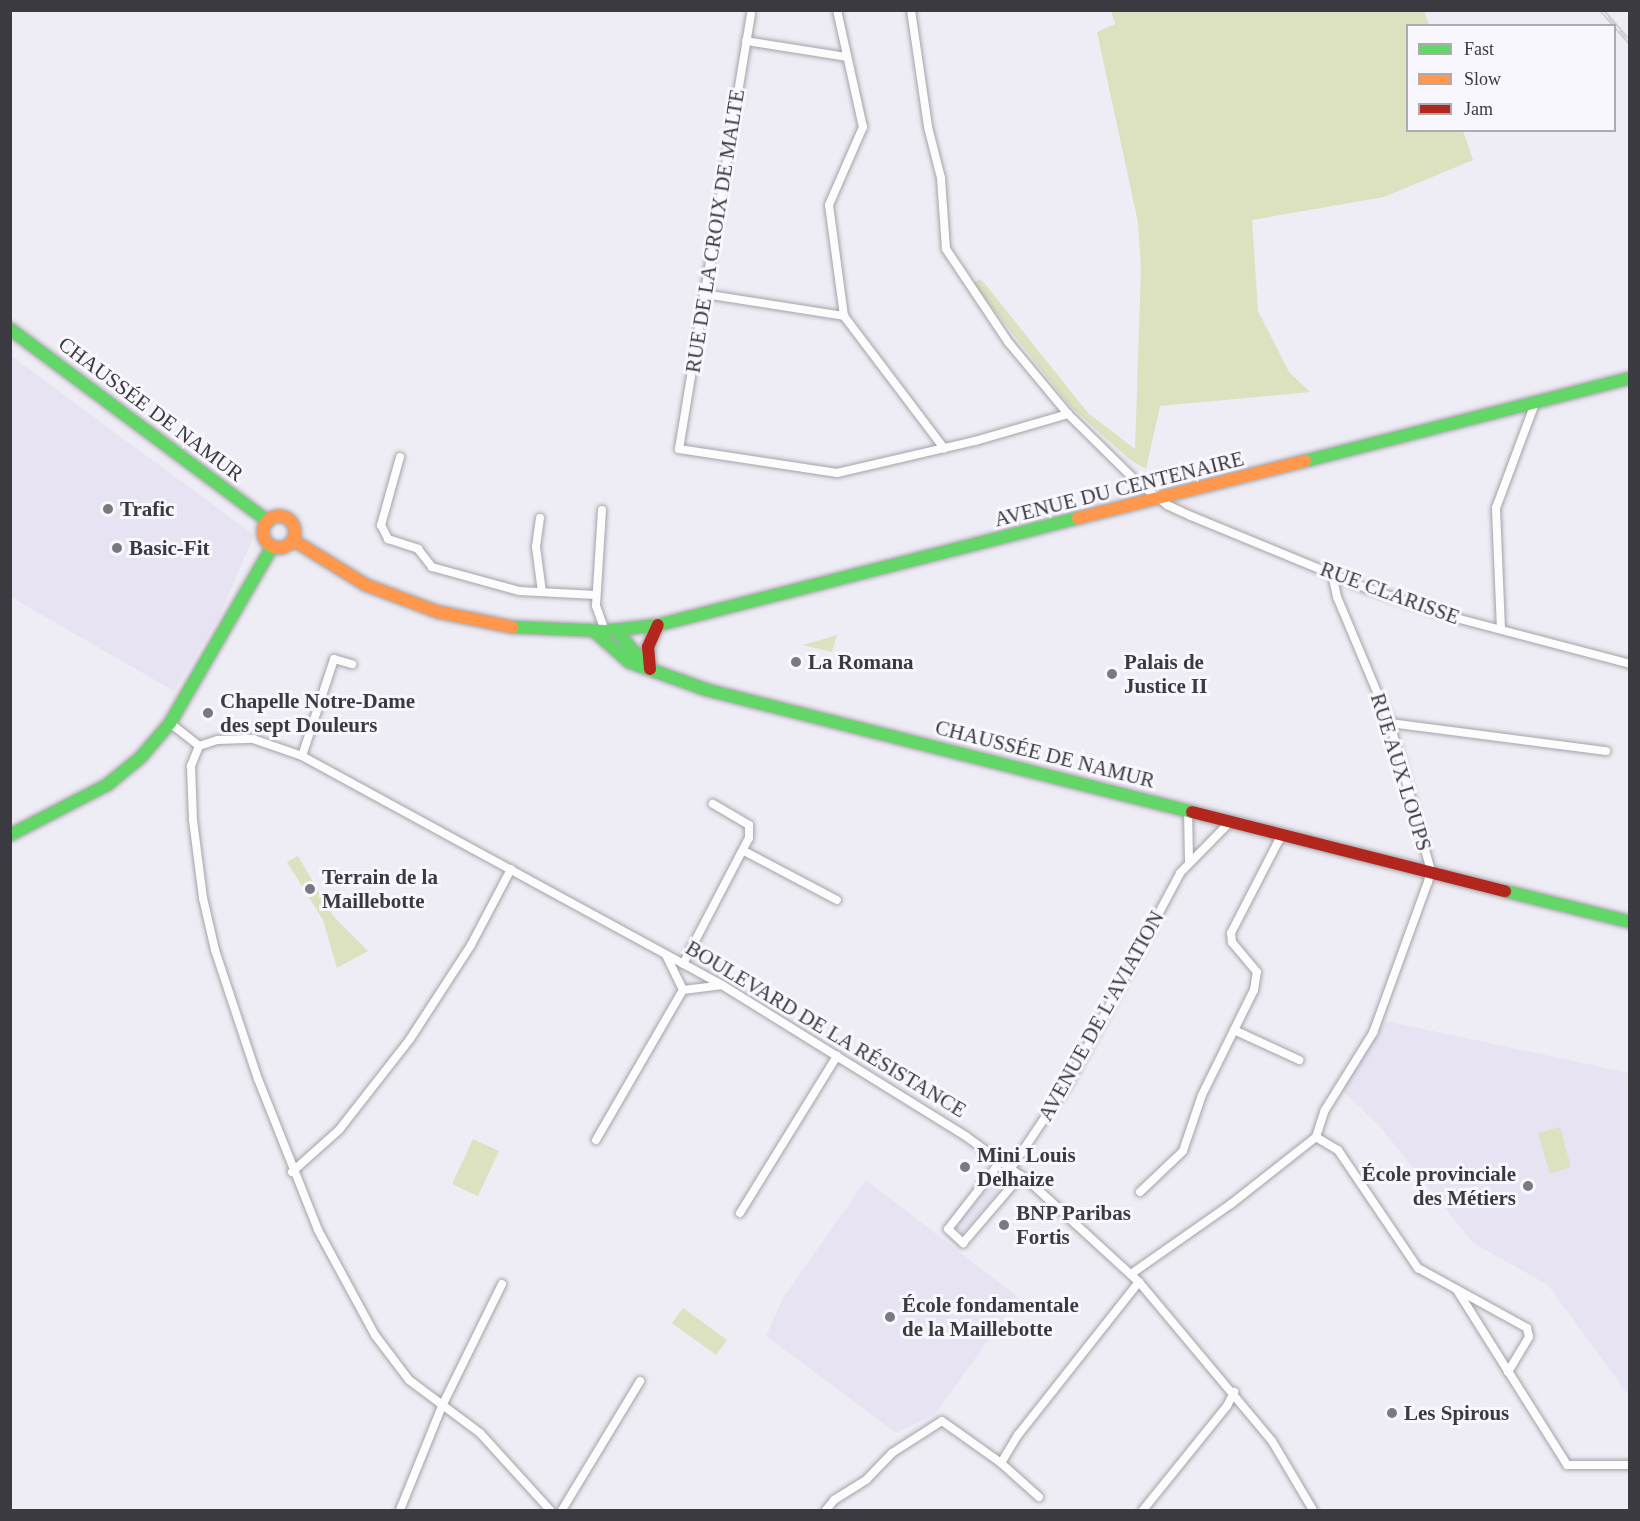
<!DOCTYPE html>
<html>
<head>
<meta charset="utf-8">
<style>
  body { margin:0 }
  #map { position:relative; width:1640px; height:1521px; overflow:hidden; background:#eeecf4; font-family:Georgia,serif }
  div>[style] { position:absolute }
  .built>* { inset:0; background:#e7e3f3 }
  .green>* { inset:0; background:#dce1c0 }
  .roads { filter:drop-shadow(0 0 2px #a4a3a9) drop-shadow(0 0 2px #a4a3a9) }
  .street>* { height:8px; margin:-4px; padding:0 4px; transform-origin:4px; border-radius:4px; background:#fcfcfd }
  .fast>* { height:12px; margin:-6px; padding:0 6px; transform-origin:6px; border-radius:6px; background:#63d668 }
  .slow>* { height:12px; margin:-6px; padding:0 6px; transform-origin:6px; border-radius:6px; background:#ff974d }
  .slow>.ring { margin:-6px; padding:0; box-sizing:content-box; background:none; border:12px solid #ff974d; border-radius:50% }
  .jam>* { height:12px; margin:-6px; padding:0 6px; transform-origin:6px; border-radius:6px; background:#b3261e }
  .rail>* { height:5px; margin-top:-2.5px; transform-origin:0; background:repeating-linear-gradient(90deg,#f8f7fd 0 9px,#d0cfd2 0 18px); box-sizing:border-box; border-block:2px solid #d0cfd2 }
  .dots>* { width:16px; height:16px; translate:-50% -50%; box-sizing:border-box; border:3px solid #f8f7fd; border-radius:50% }
  span { translate:-50% -50%; white-space:nowrap; text-align:center; line-height:1.15; -webkit-text-stroke:6px #f8f7fd; paint-order:stroke }
  .street-label { font-size:21px; color:#3c3a41 }
  .poi-label { font-size:21px; color:#3c3a41; font-weight:700 }
  .left { translate:0 -50%; text-align:left }
  .right { translate:-100% -50%; text-align:right }
  .frame { position:absolute; inset:0; border:12px solid #3c3a41; pointer-events:none }
  .legend { position:absolute; left:1406px; top:24px; width:210px; height:108px; box-sizing:border-box; background:#f8f7fd; border:2px solid #adabb2; margin:0; padding:8px 10px; list-style:none; font-size:18px; color:#3c3a41 }
  .legend li { display:flex; align-items:center; gap:12px; height:30px }
  .legend b { width:30px; border:2px solid #adabb2 }
</style>
</head>
<body>
<div id="map">
  <div class="built">
    <div style="clip-path:polygon(11px 356px,254px 535px,221px 613px,174px 691px,11px 597px)"></div>
    <div style="clip-path:polygon(1386px 1021px,1629px 1073px,1629px 1396px,1548px 1285px,1473px 1243px,1382px 1129px,1342px 1090px)"></div>
    <div style="clip-path:polygon(866px 1180px,1019px 1298px,935px 1414px,896px 1433px,766px 1336px,783px 1298px)"></div>
    <div style="clip-path:polygon(994px 1180px,1002px 1187px,963px 1234px,955px 1228px)"></div>
  </div>
  <div class="green">
    <div style="clip-path:polygon(1111px 11px,1424px 11px,1429px 25px,1408px 26px,1408px 130px,1463px 131px,1473px 160px,1384px 197px,1252px 220px,1258px 311px,1289px 372px,1310px 392px,1160px 406px,1146px 469px,1129px 459px,1069px 405px,973px 283px,981px 279px,1088px 413px,1135px 449px,1141px 268px,1138px 222px,1097px 32px,1115px 24px)"></div>
    <div style="clip-path:polygon(837px 635px,832px 652px,803px 645px)"></div>
    <div style="clip-path:polygon(298px 856px,333px 916px,368px 951px,337px 968px,323px 920px,287px 862px)"></div>
    <div style="clip-path:polygon(1560px 1127px,1571px 1167px,1550px 1174px,1538px 1133px)"></div>
    <div style="clip-path:polygon(473px 1139px,499px 1151px,478px 1196px,452px 1184px)"></div>
    <div style="clip-path:polygon(683px 1308px,727px 1340px,716px 1355px,672px 1323px)"></div>
  </div>
  <div class="roads">
    <div class="street">
      <div style="left:837px;top:10px;width:120px;rotate:77.5deg"></div>
      <div style="left:863px;top:127px;width:85px;rotate:113.6deg"></div>
      <div style="left:829px;top:205px;width:112px;rotate:82.3deg"></div>
      <div style="left:844px;top:316px;width:166px;rotate:52.9deg"></div>
      <div style="left:911px;top:10px;width:118px;rotate:81.7deg"></div>
      <div style="left:928px;top:127px;width:53px;rotate:75.7deg"></div>
      <div style="left:941px;top:178px;width:71px;rotate:86deg"></div>
      <div style="left:946px;top:249px;width:113px;rotate:56.2deg"></div>
      <div style="left:1009px;top:343px;width:92px;rotate:50.3deg"></div>
      <div style="left:1068px;top:414px;width:97px;rotate:44.6deg"></div>
      <div style="left:1137px;top:482px;width:38px;rotate:37deg"></div>
      <div style="left:1167px;top:505px;width:26px;rotate:25deg"></div>
      <div style="left:1191px;top:516px;width:189px;rotate:22.4deg"></div>
      <div style="left:1366px;top:588px;width:95px;rotate:18.4deg"></div>
      <div style="left:1456px;top:618px;width:180px;rotate:14.8deg"></div>
      <div style="left:751px;top:14px;width:441px;rotate:99.4deg"></div>
      <div style="left:679px;top:449px;width:160px;rotate:8.6deg"></div>
      <div style="left:837px;top:473px;width:142px;rotate:-13.1deg"></div>
      <div style="left:975px;top:441px;width:97px;rotate:-16.2deg"></div>
      <div style="left:746px;top:41px;width:102px;rotate:9deg"></div>
      <div style="left:704px;top:294px;width:142px;rotate:8.9deg"></div>
      <div style="left:400px;top:457px;width:71px;rotate:105.6deg"></div>
      <div style="left:381px;top:525px;width:16px;rotate:63deg"></div>
      <div style="left:388px;top:539px;width:32px;rotate:18deg"></div>
      <div style="left:418px;top:549px;width:23px;rotate:52deg"></div>
      <div style="left:432px;top:567px;width:90px;rotate:15.4deg"></div>
      <div style="left:519px;top:591px;width:77px;rotate:3deg"></div>
      <div style="left:602px;top:510px;width:96px;rotate:93.6deg"></div>
      <div style="left:596px;top:606px;width:27px;rotate:70deg"></div>
      <div style="left:540px;top:518px;width:29px;rotate:98deg"></div>
      <div style="left:536px;top:547px;width:45px;rotate:82.4deg"></div>
      <div style="left:1501px;top:629px;width:121px;rotate:-92.4deg"></div>
      <div style="left:1496px;top:508px;width:112px;rotate:-69.6deg"></div>
      <div style="left:170px;top:723px;width:37px;rotate:38deg"></div>
      <div style="left:1390px;top:723px;width:218px;rotate:7.4deg"></div>
      <div style="left:199px;top:746px;width:20px;rotate:-18deg"></div>
      <div style="left:218px;top:740px;width:35px;rotate:-2deg"></div>
      <div style="left:253px;top:739px;width:52px;rotate:19.1deg"></div>
      <div style="left:302px;top:756px;width:478px;rotate:28.6deg"></div>
      <div style="left:722px;top:985px;width:288px;rotate:31.8deg"></div>
      <div style="left:967px;top:1137px;width:82px;rotate:36deg"></div>
      <div style="left:1033px;top:1185px;width:144px;rotate:42.5deg"></div>
      <div style="left:1139px;top:1282px;width:207px;rotate:50.1deg"></div>
      <div style="left:1272px;top:1441px;width:80px;rotate:59.3deg"></div>
      <div style="left:199px;top:746px;width:22px;rotate:112deg"></div>
      <div style="left:191px;top:766px;width:54px;rotate:87.9deg"></div>
      <div style="left:193px;top:820px;width:79px;rotate:82.7deg"></div>
      <div style="left:203px;top:898px;width:53px;rotate:77deg"></div>
      <div style="left:215px;top:950px;width:136px;rotate:71.6deg"></div>
      <div style="left:258px;top:1079px;width:162px;rotate:68.3deg"></div>
      <div style="left:318px;top:1230px;width:119px;rotate:61.5deg"></div>
      <div style="left:375px;top:1335px;width:56px;rotate:52.9deg"></div>
      <div style="left:409px;top:1380px;width:89px;rotate:36.7deg"></div>
      <div style="left:480px;top:1433px;width:104px;rotate:47.7deg"></div>
      <div style="left:302px;top:756px;width:102px;rotate:-71.7deg"></div>
      <div style="left:334px;top:659px;width:19px;rotate:16deg"></div>
      <div style="left:1188px;top:809px;width:52px;rotate:88.9deg"></div>
      <div style="left:744px;top:851px;width:105px;rotate:27.8deg"></div>
      <div style="left:666px;top:955px;width:39px;rotate:64deg"></div>
      <div style="left:683px;top:990px;width:38px;rotate:-7deg"></div>
      <div style="left:683px;top:964px;width:142px;rotate:-62.4deg"></div>
      <div style="left:749px;top:838px;width:13px;rotate:-90deg"></div>
      <div style="left:749px;top:825px;width:42px;rotate:-149.7deg"></div>
      <div style="left:1234px;top:1030px;width:72px;rotate:24.8deg"></div>
      <div style="left:1316px;top:1137px;width:26px;rotate:31deg"></div>
      <div style="left:1338px;top:1150px;width:143px;rotate:55.9deg"></div>
      <div style="left:1418px;top:1268px;width:124px;rotate:28.8deg"></div>
      <div style="left:1527px;top:1328px;width:9px;rotate:77deg"></div>
      <div style="left:1529px;top:1337px;width:41px;rotate:121deg"></div>
      <div style="left:596px;top:1140px;width:173px;rotate:-59.9deg"></div>
      <div style="left:1001px;top:1161px;width:86px;rotate:127.9deg"></div>
      <div style="left:948px;top:1229px;width:21px;rotate:43deg"></div>
      <div style="left:963px;top:1243px;width:89px;rotate:-49.5deg"></div>
      <div style="left:1011px;top:1168px;width:100px;rotate:-56deg"></div>
      <div style="left:1067px;top:1085px;width:240px;rotate:-61.9deg"></div>
      <div style="left:1180px;top:873px;width:73px;rotate:-45.6deg"></div>
      <div style="left:292px;top:1172px;width:63px;rotate:-41.8deg"></div>
      <div style="left:339px;top:1130px;width:115px;rotate:-52deg"></div>
      <div style="left:410px;top:1039px;width:112px;rotate:-57deg"></div>
      <div style="left:471px;top:945px;width:86px;rotate:-62.2deg"></div>
      <div style="left:1140px;top:1192px;width:59px;rotate:-43.6deg"></div>
      <div style="left:1183px;top:1151px;width:59px;rotate:-71.3deg"></div>
      <div style="left:1202px;top:1095px;width:117px;rotate:-63.7deg"></div>
      <div style="left:1254px;top:990px;width:18px;rotate:-81deg"></div>
      <div style="left:1257px;top:972px;width:39px;rotate:-130deg"></div>
      <div style="left:1232px;top:942px;width:9px;rotate:-96deg"></div>
      <div style="left:1231px;top:933px;width:111px;rotate:-62.7deg"></div>
      <div style="left:740px;top:1213px;width:185px;rotate:-58.3deg"></div>
      <div style="left:1131px;top:1274px;width:122px;rotate:-35deg"></div>
      <div style="left:1231px;top:1204px;width:108px;rotate:-38.2deg"></div>
      <div style="left:1316px;top:1137px;width:28px;rotate:-72deg"></div>
      <div style="left:1325px;top:1110px;width:91px;rotate:-58.1deg"></div>
      <div style="left:1373px;top:1033px;width:161px;rotate:-70deg"></div>
      <div style="left:1428px;top:882px;width:11px;rotate:-75deg"></div>
      <div style="left:1431px;top:871px;width:154px;rotate:-105.5deg"></div>
      <div style="left:1390px;top:723px;width:137px;rotate:-112.8deg"></div>
      <div style="left:1337px;top:597px;width:25px;rotate:-102deg"></div>
      <div style="left:1457px;top:1290px;width:207px;rotate:57.8deg"></div>
      <div style="left:1567px;top:1465px;width:63px"></div>
      <div style="left:1039px;top:1497px;width:51px;rotate:-138.2deg"></div>
      <div style="left:1001px;top:1463px;width:33px;rotate:-59deg"></div>
      <div style="left:1018px;top:1435px;width:195px;rotate:-51.7deg"></div>
      <div style="left:400px;top:1510px;width:112px;rotate:-68deg"></div>
      <div style="left:442px;top:1406px;width:136px;rotate:-63.8deg"></div>
      <div style="left:562px;top:1510px;width:151px;rotate:-58.8deg"></div>
      <div style="left:826px;top:1510px;width:13px;rotate:-51deg"></div>
      <div style="left:834px;top:1500px;width:39px;rotate:-32deg"></div>
      <div style="left:867px;top:1479px;width:36px;rotate:-46deg"></div>
      <div style="left:892px;top:1453px;width:59px;rotate:-32.6deg"></div>
      <div style="left:942px;top:1421px;width:72px;rotate:35.4deg"></div>
      <div style="left:1143px;top:1510px;width:134px;rotate:-51.1deg"></div>
      <div style="left:1227px;top:1406px;width:16px;rotate:-63deg"></div>
    </div>
    <div class="fast">
      <div style="left:10px;top:329px;width:322px;rotate:36.7deg"></div>
      <div style="left:1305px;top:461px;width:335px;rotate:-14.3deg"></div>
      <div style="left:512px;top:627px;width:93px;rotate:2.5deg"></div>
      <div style="left:605px;top:631px;width:53px;rotate:-6.5deg"></div>
      <div style="left:658px;top:625px;width:433px;rotate:-14.3deg"></div>
      <div style="left:616px;top:630px;width:48px;rotate:50deg"></div>
      <div style="left:594px;top:631px;width:47px;rotate:41.5deg"></div>
      <div style="left:629px;top:662px;width:83px;rotate:19.7deg"></div>
      <div style="left:707px;top:690px;width:500px;rotate:14.12deg"></div>
      <div style="left:10px;top:835px;width:109px;rotate:-27.3deg"></div>
      <div style="left:107px;top:785px;width:44px;rotate:-39.5deg"></div>
      <div style="left:141px;top:757px;width:45px;rotate:-49.5deg"></div>
      <div style="left:170px;top:723px;width:203px;rotate:-59.9deg"></div>
      <div style="left:1505px;top:891px;width:129px;rotate:13.9deg"></div>
    </div>
    <div class="slow">
      <div class="ring" style="left:263px;top:516px;width:20px;height:20px"></div>
      <div style="left:1078px;top:518px;width:234px;rotate:-14.1deg"></div>
      <div style="left:293px;top:540px;width:86px;rotate:31.7deg"></div>
      <div style="left:366px;top:585px;width:77px;rotate:20.6deg"></div>
      <div style="left:438px;top:612px;width:76px;rotate:11.5deg"></div>
    </div>
    <div class="jam">
      <div style="left:650px;top:669px;width:22px;rotate:-95deg"></div>
      <div style="left:648px;top:647px;width:24px;rotate:-66deg"></div>
      <div style="left:1192px;top:812px;width:323px;rotate:14.2deg"></div>
    </div>
  </div>
  <div class="rail">
    <div style="left:1602px;top:10px;width:43px;rotate:48.8deg"></div>
  </div>
  <div class="dots">
    <div style="left:108px;top:509px;background:#7a7880"></div>
    <div style="left:117px;top:548px;background:#7a7880"></div>
    <div style="left:796px;top:662px;background:#7a7880"></div>
    <div style="left:1112px;top:674px;background:#7a7880"></div>
    <div style="left:208px;top:713px;background:#7a7880"></div>
    <div style="left:310px;top:889px;background:#7a7880"></div>
    <div style="left:965px;top:1167px;background:#7a7880"></div>
    <div style="left:1528px;top:1186px;background:#7a7880"></div>
    <div style="left:1004px;top:1225px;background:#7a7880"></div>
    <div style="left:890px;top:1317px;background:#7a7880"></div>
    <div style="left:1392px;top:1413px;background:#7a7880"></div>
  </div>
  <div class="street-label">
    <span style="left:715px;top:231px;rotate:-81deg">RUE DE LA CROIX DE MALTE</span>
    <span style="left:151px;top:409px;rotate:37deg">CHAUSSÉE DE NAMUR</span>
    <span style="left:1119px;top:489px;rotate:-14deg">AVENUE DU CENTENAIRE</span>
    <span style="left:1390px;top:593px;rotate:20deg">RUE CLARISSE</span>
    <span style="left:1045px;top:754px;rotate:14deg">CHAUSSÉE DE NAMUR</span>
    <span style="left:1401px;top:772px;rotate:73deg">RUE AUX LOUPS</span>
    <span style="left:1101px;top:1016px;rotate:-61deg">AVENUE DE L'AVIATION</span>
    <span style="left:826px;top:1029px;rotate:31deg">BOULEVARD DE LA RÉSISTANCE</span>
  </div>
  <div class="poi-label">
    <span class="left" style="left:120px;top:509px">Trafic</span>
    <span class="left" style="left:129px;top:548px">Basic-Fit</span>
    <span class="left" style="left:808px;top:662px">La Romana</span>
    <span class="left" style="left:1124px;top:674px">Palais de<br>Justice II</span>
    <span class="left" style="left:220px;top:713px">Chapelle Notre-Dame<br>des sept Douleurs</span>
    <span class="left" style="left:322px;top:889px">Terrain de la<br>Maillebotte</span>
    <span class="left" style="left:977px;top:1167px">Mini Louis<br>Delhaize</span>
    <span class="right" style="left:1516px;top:1186px">École provinciale<br>des Métiers</span>
    <span class="left" style="left:1016px;top:1225px">BNP Paribas<br>Fortis</span>
    <span class="left" style="left:902px;top:1317px">École fondamentale<br>de la Maillebotte</span>
    <span class="left" style="left:1404px;top:1413px">Les Spirous</span>
  </div>
  <div class="frame"></div>
  <ul class="legend">
  <li><b style="height:8px;background:#63d668"></b>Fast</li>
  <li><b style="height:8px;background:#ff974d"></b>Slow</li>
  <li><b style="height:8px;background:#b3261e"></b>Jam</li>
  </ul>
</div>
</body>
</html>
